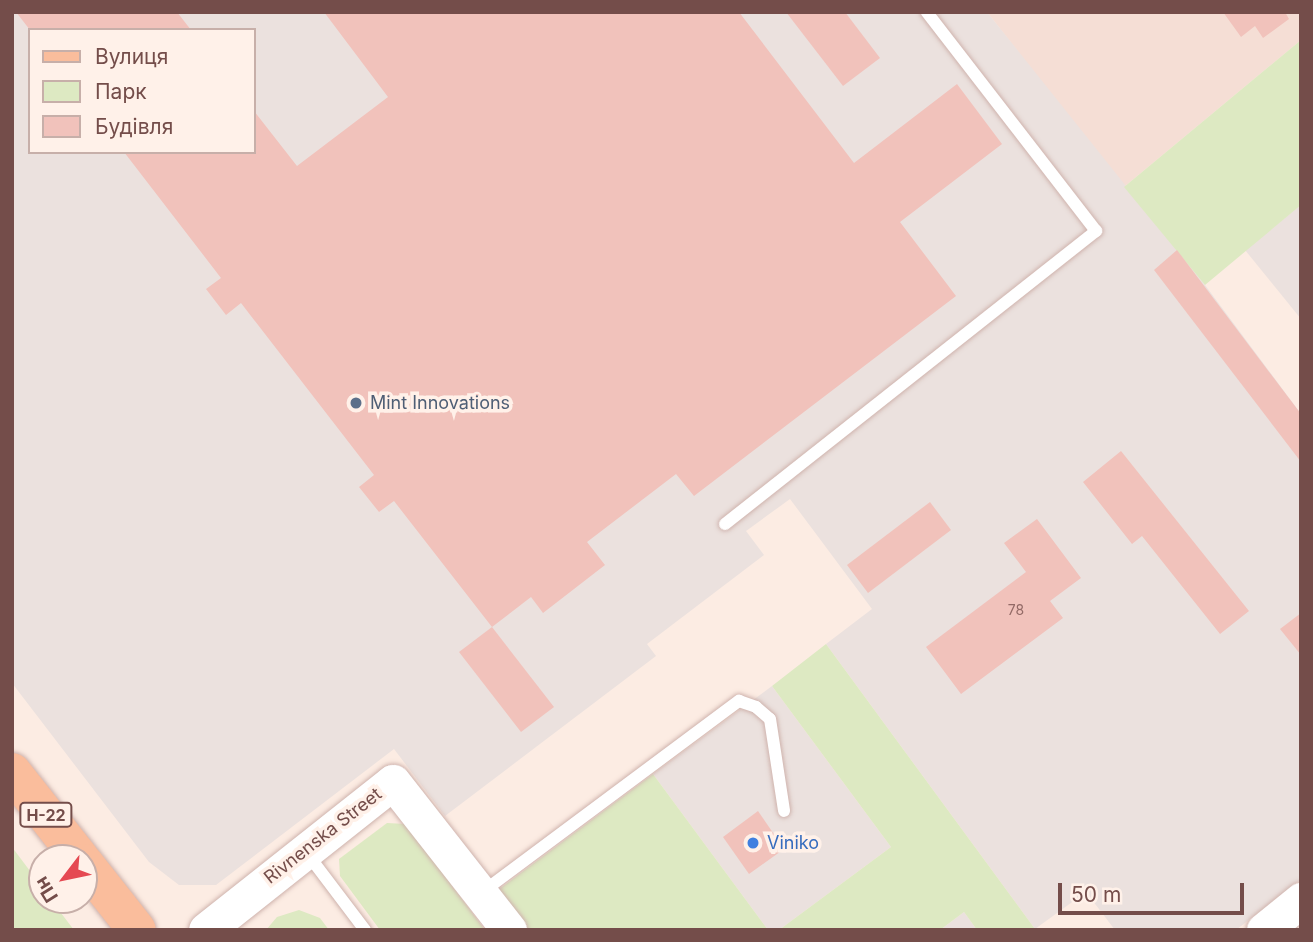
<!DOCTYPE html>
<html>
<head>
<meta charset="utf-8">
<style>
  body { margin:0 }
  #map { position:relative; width:1313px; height:942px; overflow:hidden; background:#fcece3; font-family:Inter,sans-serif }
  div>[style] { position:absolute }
  .residential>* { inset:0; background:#f5ded5 }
  .industrial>* { inset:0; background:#ebe1de }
  .green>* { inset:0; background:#dde9c2 }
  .building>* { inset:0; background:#f1c2bb }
  .roads { filter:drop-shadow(0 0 2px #cfb3ad) drop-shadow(0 0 2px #cfb3ad) }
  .lane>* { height:12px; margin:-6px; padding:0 6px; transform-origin:6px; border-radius:6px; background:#fff }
  .secondary>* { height:35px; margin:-17.5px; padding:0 17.5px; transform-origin:17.5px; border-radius:17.5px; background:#fff }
  .primary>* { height:38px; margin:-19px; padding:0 19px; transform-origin:19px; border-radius:19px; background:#fabd9c }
  .dots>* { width:19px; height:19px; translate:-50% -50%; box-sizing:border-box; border:4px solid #fff1e9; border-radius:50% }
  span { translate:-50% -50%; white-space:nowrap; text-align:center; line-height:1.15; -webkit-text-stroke:7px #fff1e9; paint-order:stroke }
  .number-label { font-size:14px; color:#936a66 }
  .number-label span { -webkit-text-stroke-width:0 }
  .shield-label span { padding:2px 5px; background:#fff1e9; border:2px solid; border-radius:5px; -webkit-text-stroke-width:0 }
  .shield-label { font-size:16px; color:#744d4a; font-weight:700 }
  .service-label { font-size:18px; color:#4e5e75 }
  .left { translate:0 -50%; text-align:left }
  .street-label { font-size:18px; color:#744d4a }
  .shop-label { font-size:18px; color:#366cbe }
  .frame { position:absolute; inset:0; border:14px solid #744d4a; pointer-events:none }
  .legend { position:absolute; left:28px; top:28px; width:228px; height:126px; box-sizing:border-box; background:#fff1e9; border:2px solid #c7afa9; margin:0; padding:9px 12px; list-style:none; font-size:21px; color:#744d4a }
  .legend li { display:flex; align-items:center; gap:14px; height:35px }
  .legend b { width:35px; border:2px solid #c7afa9 }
  .north { position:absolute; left:28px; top:844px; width:70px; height:70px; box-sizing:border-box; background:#fff1e9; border:2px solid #c7afa9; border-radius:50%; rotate:238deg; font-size:19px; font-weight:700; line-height:28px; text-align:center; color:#744d4a }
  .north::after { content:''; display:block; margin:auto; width:24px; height:32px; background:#e54952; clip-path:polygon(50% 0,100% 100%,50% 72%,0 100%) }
  .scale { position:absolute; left:1058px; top:883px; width:186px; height:32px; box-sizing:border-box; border:4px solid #744d4a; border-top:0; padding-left:9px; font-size:21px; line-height:24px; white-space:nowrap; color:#744d4a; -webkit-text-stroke:5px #fff1e9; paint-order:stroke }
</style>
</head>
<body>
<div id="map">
  <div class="residential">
    <div style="clip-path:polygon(987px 12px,1301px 12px,1301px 40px,1124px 187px)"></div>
  </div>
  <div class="industrial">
    <div style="clip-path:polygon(evenodd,12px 12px,987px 12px,1205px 285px,1301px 414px,1301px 879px,1236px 930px,1115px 930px,1086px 892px,1035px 929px,826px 644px,872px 609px,790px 499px,746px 531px,764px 555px,647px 644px,656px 656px,445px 816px,394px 749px,216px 885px,179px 885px,149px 862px,12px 683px,12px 12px,30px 30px,254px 30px,254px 152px,30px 152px,30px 30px)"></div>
    <div style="clip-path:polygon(1301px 205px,1301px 319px,1245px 250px)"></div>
    <div style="clip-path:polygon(772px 686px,891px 847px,779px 930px,768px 930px,653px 774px)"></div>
    <div style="clip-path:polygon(964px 912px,977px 930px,940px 930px)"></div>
  </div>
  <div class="green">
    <div style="clip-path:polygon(1301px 40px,1301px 205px,1205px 285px,1124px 187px)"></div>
    <div style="clip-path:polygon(826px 644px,1035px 929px,1035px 930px,977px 930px,964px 912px,940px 930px,779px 930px,891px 847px,772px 686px)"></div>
    <div style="clip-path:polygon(653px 774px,768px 930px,529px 930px,498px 890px)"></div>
    <div style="clip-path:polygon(387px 823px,406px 824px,485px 930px,380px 930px,340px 876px,339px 859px)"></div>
    <div style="clip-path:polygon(12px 847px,42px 887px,42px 900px,51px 900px,74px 930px,12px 928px)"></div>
    <div style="clip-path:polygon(299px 910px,320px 918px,329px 930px,266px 930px,277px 917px)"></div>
  </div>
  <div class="building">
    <div style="clip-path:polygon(16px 12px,177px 12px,191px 30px,30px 30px)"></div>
    <div style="clip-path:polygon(324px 12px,739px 12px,854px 163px,957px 84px,1002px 144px,900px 222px,956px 296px,694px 496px,676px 474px,587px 542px,605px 565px,543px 613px,531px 597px,492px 627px,394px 501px,379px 512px,359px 487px,374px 475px,241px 303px,226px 315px,206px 289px,221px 278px,124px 152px,254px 152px,254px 111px,297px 166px,388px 97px)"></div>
    <div style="clip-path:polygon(786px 12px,845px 12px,880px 58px,843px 86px)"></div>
    <div style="clip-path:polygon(1223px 12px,1285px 12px,1289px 19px,1263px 38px,1255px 26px,1241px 37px)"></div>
    <div style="clip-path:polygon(1177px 250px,1301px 414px,1301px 462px,1154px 270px)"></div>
    <div style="clip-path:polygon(1121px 451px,1249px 611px,1220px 634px,1142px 536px,1132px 544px,1083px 482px)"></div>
    <div style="clip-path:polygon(930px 502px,951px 530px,868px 593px,847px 565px)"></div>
    <div style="clip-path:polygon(1037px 519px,1081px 578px,1050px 601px,1063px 618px,961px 694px,926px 647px,1026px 572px,1004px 543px)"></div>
    <div style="clip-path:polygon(1301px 613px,1301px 655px,1280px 629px)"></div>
    <div style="clip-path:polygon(492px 627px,554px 707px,521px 732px,459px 652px)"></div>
    <div style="clip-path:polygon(758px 811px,784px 849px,749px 874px,723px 837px)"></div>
  </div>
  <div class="roads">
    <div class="lane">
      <div style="left:725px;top:524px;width:473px;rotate:-38.3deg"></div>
      <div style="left:1096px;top:231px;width:277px;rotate:-127.7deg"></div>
      <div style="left:306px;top:852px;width:98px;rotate:52.9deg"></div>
      <div style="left:481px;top:893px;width:322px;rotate:-36.7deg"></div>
      <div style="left:739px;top:701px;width:18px;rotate:19deg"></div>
      <div style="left:756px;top:707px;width:18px;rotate:41deg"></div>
      <div style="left:770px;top:719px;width:93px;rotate:81.3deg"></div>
    </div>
    <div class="secondary">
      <div style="left:206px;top:930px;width:238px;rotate:-38.4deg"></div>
      <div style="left:393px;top:782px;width:188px;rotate:51.9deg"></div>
      <div style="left:1264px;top:930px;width:48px;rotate:-39deg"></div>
    </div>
    <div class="primary">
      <div style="left:12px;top:772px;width:110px;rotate:51.7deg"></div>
      <div style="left:84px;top:863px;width:85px;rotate:51.7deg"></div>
    </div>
  </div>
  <div class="dots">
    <div style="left:356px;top:403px;background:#5c6f8a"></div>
    <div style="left:753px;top:843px;background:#3f7fe0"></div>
  </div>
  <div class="number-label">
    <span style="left:1016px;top:610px">78</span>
  </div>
  <div class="shield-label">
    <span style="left:46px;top:815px">Н-22</span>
  </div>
  <div class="service-label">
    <span class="left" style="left:370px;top:403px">Mint Innovations</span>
  </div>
  <div class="street-label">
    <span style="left:323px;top:836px;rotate:-38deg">Rivnenska Street</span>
  </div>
  <div class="shop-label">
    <span class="left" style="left:767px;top:843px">Viniko</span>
  </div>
  <div class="frame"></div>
  <ul class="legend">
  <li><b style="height:9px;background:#fabd9c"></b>Вулиця</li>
  <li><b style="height:19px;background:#dde9c2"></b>Парк</li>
  <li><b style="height:19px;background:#f1c2bb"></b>Будівля</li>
  </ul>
  <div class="north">Пн</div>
  <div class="scale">50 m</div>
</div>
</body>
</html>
